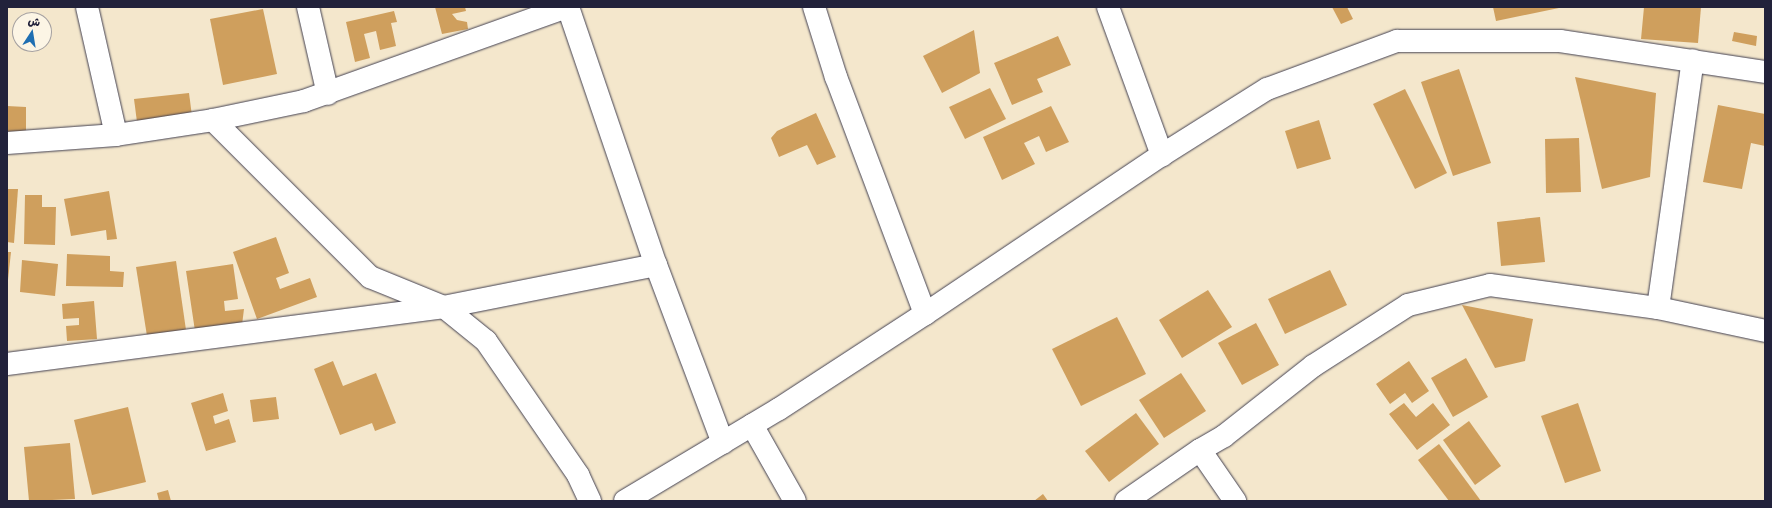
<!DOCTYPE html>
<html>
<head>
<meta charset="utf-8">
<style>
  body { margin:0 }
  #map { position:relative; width:1772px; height:508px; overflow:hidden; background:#f4e7cc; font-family:Delius,"Playpen Sans Arabic",sans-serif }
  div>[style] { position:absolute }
  .building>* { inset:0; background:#cf9f5d }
  .roads { filter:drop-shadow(0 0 1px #424051) drop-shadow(0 0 1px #424051) }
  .minor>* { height:22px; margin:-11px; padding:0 11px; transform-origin:11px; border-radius:11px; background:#fff }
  span { translate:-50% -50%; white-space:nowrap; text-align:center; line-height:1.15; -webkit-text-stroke:3.5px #fcf5e5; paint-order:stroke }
  .frame { position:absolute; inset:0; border:8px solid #22223b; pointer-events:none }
  .north { position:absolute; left:12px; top:12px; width:40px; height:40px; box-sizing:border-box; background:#fcf5e5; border:1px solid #a5a1a1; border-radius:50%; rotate:12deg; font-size:11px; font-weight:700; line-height:16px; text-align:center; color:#22223b }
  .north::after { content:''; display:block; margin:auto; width:14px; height:18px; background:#1f6fb2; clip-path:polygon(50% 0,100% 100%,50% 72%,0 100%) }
</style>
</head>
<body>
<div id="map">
  <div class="building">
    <div style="clip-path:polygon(435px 7px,465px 7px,466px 11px,452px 14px,457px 20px,467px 22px,468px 29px,442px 34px)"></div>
    <div style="clip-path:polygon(1332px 7px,1347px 7px,1353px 19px,1341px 24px)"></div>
    <div style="clip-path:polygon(1493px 7px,1558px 7px,1559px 8px,1496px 21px)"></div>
    <div style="clip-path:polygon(1644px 7px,1701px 7px,1698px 43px,1641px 39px)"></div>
    <div style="clip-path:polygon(263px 9px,277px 74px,223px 85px,210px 19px)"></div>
    <div style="clip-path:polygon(394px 11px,397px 22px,391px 23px,396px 46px,380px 50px,376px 31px,364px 34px,370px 58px,355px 62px,346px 22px)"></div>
    <div style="clip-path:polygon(974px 30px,980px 73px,942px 93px,923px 56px)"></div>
    <div style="clip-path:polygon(1734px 32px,1757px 36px,1756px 46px,1732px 41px)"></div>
    <div style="clip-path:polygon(1058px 36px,1071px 65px,1037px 79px,1043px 92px,1012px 105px,994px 63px)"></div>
    <div style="clip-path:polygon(1459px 69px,1491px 163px,1453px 176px,1421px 82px)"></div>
    <div style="clip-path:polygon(1575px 77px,1656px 93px,1650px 177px,1602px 189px)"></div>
    <div style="clip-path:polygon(990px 88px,1006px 119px,965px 139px,949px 107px)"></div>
    <div style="clip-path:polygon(1405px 89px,1447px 173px,1415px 189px,1373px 104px)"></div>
    <div style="clip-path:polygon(189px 93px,192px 116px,137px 122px,134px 99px)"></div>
    <div style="clip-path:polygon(1718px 105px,1765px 114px,1765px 146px,1751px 143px,1742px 189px,1703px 182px)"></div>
    <div style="clip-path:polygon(7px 106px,26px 107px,26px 144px,7px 144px)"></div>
    <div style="clip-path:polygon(1051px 106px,1069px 142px,1046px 152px,1039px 136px,1024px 143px,1035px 164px,1002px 180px,983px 137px)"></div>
    <div style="clip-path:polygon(816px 113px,836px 157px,817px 165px,807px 145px,779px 157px,771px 138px,777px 131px)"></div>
    <div style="clip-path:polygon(1319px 120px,1331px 159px,1297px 169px,1285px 131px)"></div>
    <div style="clip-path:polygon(1579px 138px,1581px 192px,1546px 193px,1545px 139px)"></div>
    <div style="clip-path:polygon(7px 189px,18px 189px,14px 243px,7px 242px)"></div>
    <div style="clip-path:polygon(109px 191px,117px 239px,107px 240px,106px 230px,71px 236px,64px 199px)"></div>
    <div style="clip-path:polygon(25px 195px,42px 195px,42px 207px,56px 207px,55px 245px,24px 244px)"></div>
    <div style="clip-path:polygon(1540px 217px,1545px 262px,1501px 266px,1497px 222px)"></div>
    <div style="clip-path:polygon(276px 237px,289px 273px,276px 278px,280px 289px,310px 278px,317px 297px,257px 319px,233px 252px)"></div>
    <div style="clip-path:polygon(7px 252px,11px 252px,8px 280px,7px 280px)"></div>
    <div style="clip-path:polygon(67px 254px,110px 256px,110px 271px,124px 272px,123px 287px,66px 286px)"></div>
    <div style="clip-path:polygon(22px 260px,58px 264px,55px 296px,20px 292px)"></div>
    <div style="clip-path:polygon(176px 261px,186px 330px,147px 336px,136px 267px)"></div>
    <div style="clip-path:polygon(233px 264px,238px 299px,224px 301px,225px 311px,244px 309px,242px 325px,195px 331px,186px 271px)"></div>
    <div style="clip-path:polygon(1330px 270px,1347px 305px,1285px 334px,1268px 299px)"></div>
    <div style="clip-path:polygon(1208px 290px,1232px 327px,1182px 358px,1159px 320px)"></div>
    <div style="clip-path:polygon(94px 301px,97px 339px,67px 341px,66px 326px,79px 325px,79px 318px,63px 319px,62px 304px)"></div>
    <div style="clip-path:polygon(1462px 305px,1533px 319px,1525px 361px,1495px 368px)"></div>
    <div style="clip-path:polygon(1117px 317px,1146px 374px,1081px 406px,1052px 349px)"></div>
    <div style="clip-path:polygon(1256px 323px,1279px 365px,1242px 385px,1218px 343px)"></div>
    <div style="clip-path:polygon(1466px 358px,1488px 397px,1453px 417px,1431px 378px)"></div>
    <div style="clip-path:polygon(333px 361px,343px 386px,376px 373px,396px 423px,375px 431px,372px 423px,340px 435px,314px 369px)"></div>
    <div style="clip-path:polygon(1409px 361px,1429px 391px,1412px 403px,1405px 393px,1390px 404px,1376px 384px)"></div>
    <div style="clip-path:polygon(1181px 373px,1206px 411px,1164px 438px,1139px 400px)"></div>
    <div style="clip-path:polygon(223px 393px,228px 411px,213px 416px,215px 424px,229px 419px,236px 442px,206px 451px,191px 403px)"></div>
    <div style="clip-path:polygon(276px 397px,279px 419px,253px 422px,250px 400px)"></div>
    <div style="clip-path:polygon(1404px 403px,1416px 417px,1433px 403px,1450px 425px,1417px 450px,1389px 414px)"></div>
    <div style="clip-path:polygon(1578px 403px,1601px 471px,1565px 483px,1541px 416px)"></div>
    <div style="clip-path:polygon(128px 407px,146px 482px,92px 495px,74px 420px)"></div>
    <div style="clip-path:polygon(1136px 413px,1159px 444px,1109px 482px,1085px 451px)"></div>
    <div style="clip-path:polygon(1469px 421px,1501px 466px,1475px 485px,1443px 440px)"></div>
    <div style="clip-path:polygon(70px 443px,75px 499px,29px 501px,24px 447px)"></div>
    <div style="clip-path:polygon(1439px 444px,1481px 501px,1449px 501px,1418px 460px)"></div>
    <div style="clip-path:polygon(168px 490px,171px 501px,159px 501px,157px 493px)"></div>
    <div style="clip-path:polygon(1043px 494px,1048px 501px,1034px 501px)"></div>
  </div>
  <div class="roads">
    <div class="minor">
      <div style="left:87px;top:7px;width:131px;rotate:77.2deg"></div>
      <div style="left:308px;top:7px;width:89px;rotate:77.1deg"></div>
      <div style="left:568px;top:7px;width:273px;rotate:71.2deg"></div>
      <div style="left:656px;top:265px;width:190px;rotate:69.4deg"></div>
      <div style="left:814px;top:7px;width:73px;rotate:72.6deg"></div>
      <div style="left:836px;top:77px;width:253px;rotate:69.4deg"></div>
      <div style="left:1108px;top:7px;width:158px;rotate:70deg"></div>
      <div style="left:213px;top:120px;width:222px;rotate:45deg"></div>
      <div style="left:370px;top:277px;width:80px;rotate:22.1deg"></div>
      <div style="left:444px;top:307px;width:54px;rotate:39deg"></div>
      <div style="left:486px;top:341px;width:163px;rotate:55.5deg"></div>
      <div style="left:578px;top:475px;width:29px;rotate:65deg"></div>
      <div style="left:7px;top:143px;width:109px;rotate:-4.2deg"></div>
      <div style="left:116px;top:135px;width:98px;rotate:-8.8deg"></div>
      <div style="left:213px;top:120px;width:93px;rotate:-11.8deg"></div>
      <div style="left:304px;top:101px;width:278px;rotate:-19.7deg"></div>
      <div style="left:1658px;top:308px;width:250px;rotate:-82deg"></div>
      <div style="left:7px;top:364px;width:441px;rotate:-7.4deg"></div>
      <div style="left:444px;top:307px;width:216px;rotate:-11.2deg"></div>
      <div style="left:752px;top:425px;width:87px;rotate:60.5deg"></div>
      <div style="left:1200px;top:450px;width:62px;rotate:55.5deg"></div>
      <div style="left:625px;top:501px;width:179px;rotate:-30.9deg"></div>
      <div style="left:779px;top:409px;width:174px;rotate:-33.1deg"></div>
      <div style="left:925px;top:314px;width:285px;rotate:-33.9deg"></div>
      <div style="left:1162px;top:155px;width:124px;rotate:-32.2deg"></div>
      <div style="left:1267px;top:89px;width:139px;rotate:-20.3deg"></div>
      <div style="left:1397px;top:41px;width:163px"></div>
      <div style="left:1560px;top:41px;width:207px;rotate:8.6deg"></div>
      <div style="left:1126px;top:501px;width:90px;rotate:-34.6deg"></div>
      <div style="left:1200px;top:450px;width:28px;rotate:-30deg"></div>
      <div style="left:1224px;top:436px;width:113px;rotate:-38.2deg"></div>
      <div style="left:1313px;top:366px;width:113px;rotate:-32.7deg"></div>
      <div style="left:1408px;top:305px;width:84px;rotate:-13.7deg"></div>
      <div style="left:1490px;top:285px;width:170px;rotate:7.8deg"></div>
      <div style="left:1658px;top:308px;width:109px;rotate:12.1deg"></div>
    </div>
  </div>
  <div class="frame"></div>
  <div class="north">ش</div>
</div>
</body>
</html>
